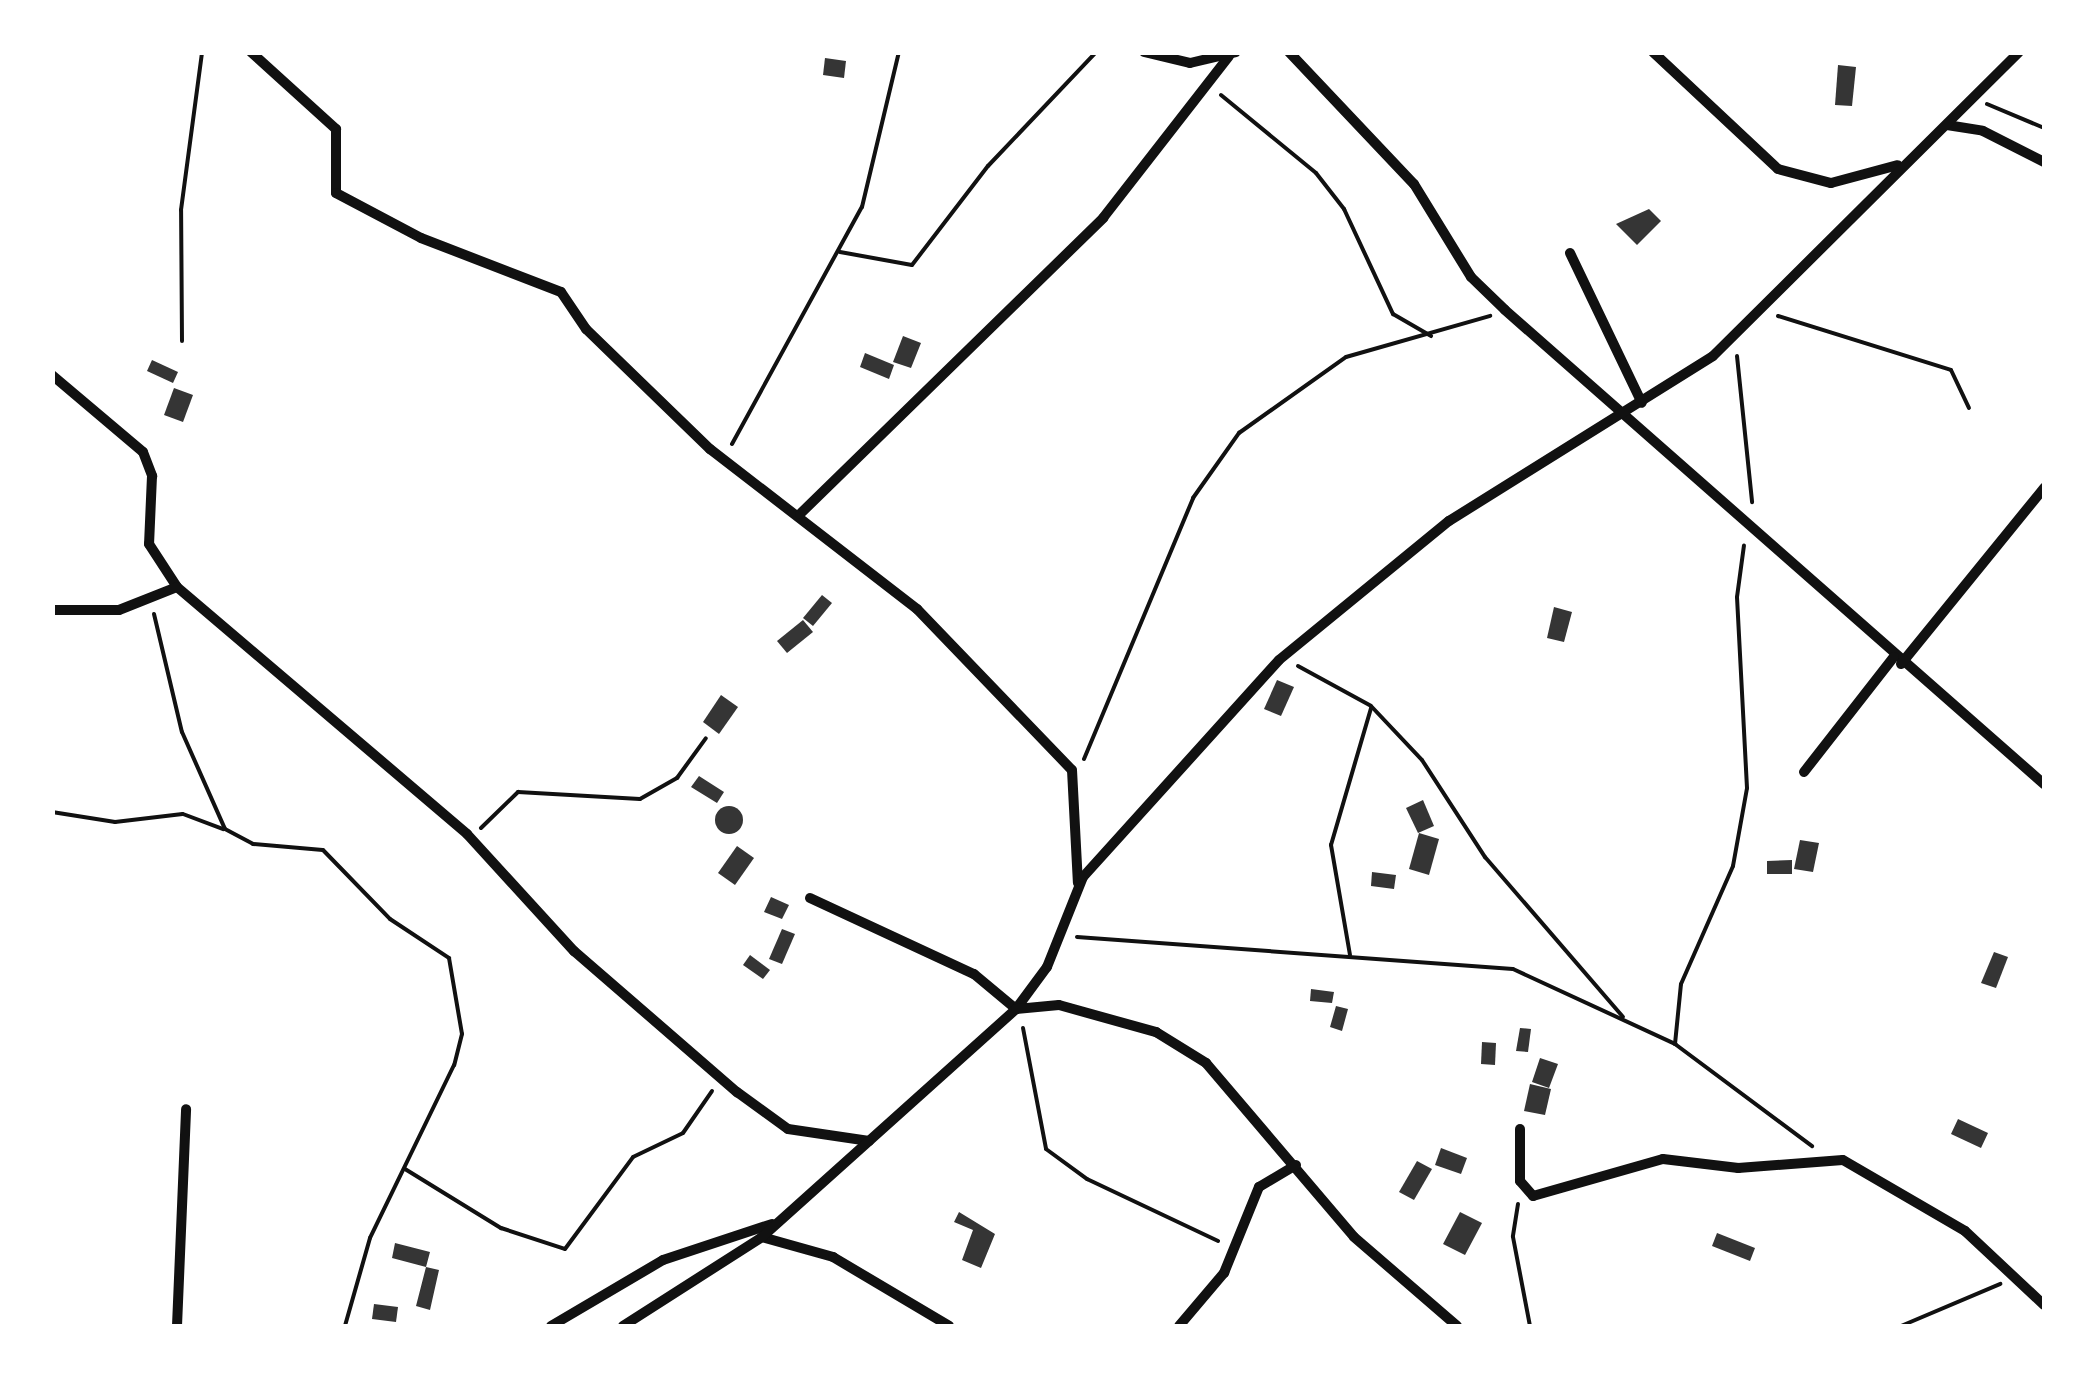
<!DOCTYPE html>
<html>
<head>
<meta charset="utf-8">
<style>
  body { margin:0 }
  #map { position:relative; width:2097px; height:1379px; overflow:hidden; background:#fff; font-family:"Zilla Slab",serif }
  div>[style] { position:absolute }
  .building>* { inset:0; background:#353535 }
  .round { border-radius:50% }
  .path>* { height:4px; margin:-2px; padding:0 2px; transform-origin:2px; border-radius:2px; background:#111 }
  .minor>* { height:10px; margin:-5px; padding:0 5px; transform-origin:5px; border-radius:5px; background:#111 }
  span { translate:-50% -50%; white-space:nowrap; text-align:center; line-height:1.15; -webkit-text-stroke:9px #fff; paint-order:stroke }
  .frame { position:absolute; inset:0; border:55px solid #fff; pointer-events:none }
</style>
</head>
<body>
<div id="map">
  <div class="building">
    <div style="clip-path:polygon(825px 58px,846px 61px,844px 78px,823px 75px)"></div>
    <div style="clip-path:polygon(1838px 65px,1856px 67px,1852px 106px,1835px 105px)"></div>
    <div style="clip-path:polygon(1649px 209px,1661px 221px,1637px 245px,1616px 224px)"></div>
    <div style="clip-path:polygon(903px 336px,921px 343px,911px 368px,893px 362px)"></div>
    <div style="clip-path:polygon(865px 353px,894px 365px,889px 379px,860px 367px)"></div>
    <div style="clip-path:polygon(152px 360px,178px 372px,173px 383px,147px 371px)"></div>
    <div style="clip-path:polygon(174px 388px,193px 395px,183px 422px,164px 415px)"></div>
    <div style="clip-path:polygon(822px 595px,832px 603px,813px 626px,803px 618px)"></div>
    <div style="clip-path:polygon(1554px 607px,1572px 612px,1564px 642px,1547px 638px)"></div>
    <div style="clip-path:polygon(803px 620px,813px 632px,787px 653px,777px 641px)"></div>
    <div style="clip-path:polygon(1277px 680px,1294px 687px,1281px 716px,1264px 709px)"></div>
    <div style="clip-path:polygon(721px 695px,738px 707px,719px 734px,703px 722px)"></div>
    <div style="clip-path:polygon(699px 776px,724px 792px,717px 803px,691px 787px)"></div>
    <div style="clip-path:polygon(1423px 800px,1434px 826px,1418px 833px,1406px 808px)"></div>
    <div class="round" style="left:715px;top:806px;width:28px;height:28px"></div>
    <div style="clip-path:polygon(1419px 833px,1439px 839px,1429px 875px,1409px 869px)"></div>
    <div style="clip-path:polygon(1800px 840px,1819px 843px,1813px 872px,1794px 869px)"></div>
    <div style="clip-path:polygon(737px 846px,754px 858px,735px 885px,718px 873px)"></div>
    <div style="clip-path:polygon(1792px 860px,1792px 874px,1767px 874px,1767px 861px)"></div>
    <div style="clip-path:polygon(1372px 872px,1396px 875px,1394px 889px,1371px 886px)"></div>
    <div style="clip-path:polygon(771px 897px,789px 905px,782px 919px,764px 912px)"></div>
    <div style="clip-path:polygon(782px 929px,795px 934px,782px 964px,769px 959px)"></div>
    <div style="clip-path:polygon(1994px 952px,2008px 957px,1996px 988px,1981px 983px)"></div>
    <div style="clip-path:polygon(750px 955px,770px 970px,763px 979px,743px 965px)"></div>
    <div style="clip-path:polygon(1311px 989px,1334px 992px,1332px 1003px,1310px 1001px)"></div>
    <div style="clip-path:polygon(1336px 1006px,1348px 1009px,1342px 1031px,1330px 1027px)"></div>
    <div style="clip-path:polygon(1520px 1028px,1531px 1029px,1528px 1052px,1516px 1051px)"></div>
    <div style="clip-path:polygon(1482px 1042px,1496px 1043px,1495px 1065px,1481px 1064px)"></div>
    <div style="clip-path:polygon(1540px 1058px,1558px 1064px,1549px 1088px,1532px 1082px)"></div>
    <div style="clip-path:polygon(1530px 1084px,1551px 1089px,1545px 1115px,1524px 1111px)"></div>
    <div style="clip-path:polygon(1958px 1119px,1988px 1133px,1981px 1148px,1951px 1134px)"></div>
    <div style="clip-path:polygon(1441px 1148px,1467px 1158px,1461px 1174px,1435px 1165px)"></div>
    <div style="clip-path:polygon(1417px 1161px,1432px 1169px,1414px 1200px,1399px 1192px)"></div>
    <div style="clip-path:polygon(959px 1212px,995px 1234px,981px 1268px,962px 1260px,973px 1230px,954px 1222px)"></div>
    <div style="clip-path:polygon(1460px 1212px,1482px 1223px,1465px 1255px,1443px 1244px)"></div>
    <div style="clip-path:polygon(1717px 1233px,1755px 1248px,1750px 1261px,1712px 1246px)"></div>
    <div style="clip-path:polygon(395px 1243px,430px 1252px,426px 1267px,439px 1270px,430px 1310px,416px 1306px,426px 1267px,392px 1258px)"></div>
    <div style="clip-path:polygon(374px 1304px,398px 1307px,396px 1322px,372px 1319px)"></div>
  </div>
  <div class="path">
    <div style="left:1221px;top:95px;width:123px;rotate:39.4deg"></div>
    <div style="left:1316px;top:173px;width:46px;rotate:52.1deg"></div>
    <div style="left:1344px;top:209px;width:116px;rotate:65deg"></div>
    <div style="left:1393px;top:314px;width:44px;rotate:30.1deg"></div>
    <div style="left:1987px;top:104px;width:62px;rotate:22.8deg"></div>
    <div style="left:840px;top:252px;width:73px;rotate:10.2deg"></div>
    <div style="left:912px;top:265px;width:125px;rotate:-52.5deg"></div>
    <div style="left:988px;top:166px;width:157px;rotate:-46.5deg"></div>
    <div style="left:1778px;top:316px;width:181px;rotate:17.3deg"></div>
    <div style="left:1951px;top:370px;width:42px;rotate:64.7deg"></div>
    <div style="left:182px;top:341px;width:131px;rotate:-90.4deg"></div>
    <div style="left:181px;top:210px;width:159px;rotate:-82.4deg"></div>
    <div style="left:1737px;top:356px;width:147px;rotate:84.1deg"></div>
    <div style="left:732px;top:444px;width:270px;rotate:-61.3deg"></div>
    <div style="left:862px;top:207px;width:159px;rotate:-76.6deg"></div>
    <div style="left:154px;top:614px;width:121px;rotate:76.7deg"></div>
    <div style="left:182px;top:732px;width:106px;rotate:66.1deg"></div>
    <div style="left:225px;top:829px;width:32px;rotate:28deg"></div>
    <div style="left:253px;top:844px;width:70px;rotate:4.9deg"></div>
    <div style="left:323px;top:850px;width:96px;rotate:45.8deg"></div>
    <div style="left:390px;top:919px;width:71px;rotate:33.5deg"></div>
    <div style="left:449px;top:958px;width:77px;rotate:80.3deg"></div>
    <div style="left:462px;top:1034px;width:32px;rotate:104deg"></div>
    <div style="left:454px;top:1065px;width:192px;rotate:115.9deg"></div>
    <div style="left:370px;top:1238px;width:91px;rotate:105.9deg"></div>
    <div style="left:1298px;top:666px;width:83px;rotate:28.7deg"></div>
    <div style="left:1371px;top:706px;width:74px;rotate:46.6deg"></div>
    <div style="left:1422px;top:760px;width:116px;rotate:57deg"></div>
    <div style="left:1485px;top:857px;width:211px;rotate:49.2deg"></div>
    <div style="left:1084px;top:759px;width:283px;rotate:-67.3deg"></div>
    <div style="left:1193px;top:498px;width:80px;rotate:-54.7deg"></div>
    <div style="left:1239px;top:433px;width:131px;rotate:-35.4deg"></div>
    <div style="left:1346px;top:357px;width:150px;rotate:-15.9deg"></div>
    <div style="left:52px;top:812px;width:64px;rotate:9deg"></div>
    <div style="left:115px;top:822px;width:68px;rotate:-6.7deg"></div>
    <div style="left:183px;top:814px;width:43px;rotate:20.6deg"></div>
    <div style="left:481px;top:828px;width:52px;rotate:-44.2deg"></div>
    <div style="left:518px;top:792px;width:122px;rotate:3.3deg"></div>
    <div style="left:640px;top:799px;width:43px;rotate:-29.6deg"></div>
    <div style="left:677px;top:778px;width:49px;rotate:-54.1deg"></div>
    <div style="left:1077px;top:937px;width:437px;rotate:4.2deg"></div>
    <div style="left:1513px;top:969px;width:179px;rotate:24.8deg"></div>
    <div style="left:1675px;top:1044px;width:171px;rotate:36.7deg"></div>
    <div style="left:1350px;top:955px;width:112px;rotate:-99.8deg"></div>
    <div style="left:1331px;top:845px;width:143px;rotate:-73.7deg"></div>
    <div style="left:1023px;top:1028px;width:123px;rotate:79.2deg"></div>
    <div style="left:1046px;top:1149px;width:51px;rotate:36.2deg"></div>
    <div style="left:1087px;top:1179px;width:145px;rotate:25.3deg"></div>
    <div style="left:1675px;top:1044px;width:60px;rotate:-84.3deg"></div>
    <div style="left:1681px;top:984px;width:129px;rotate:-66.2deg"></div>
    <div style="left:1733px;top:866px;width:79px;rotate:-79.8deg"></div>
    <div style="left:1747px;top:788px;width:191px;rotate:-93deg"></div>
    <div style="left:1737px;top:597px;width:52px;rotate:-82.3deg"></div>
    <div style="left:405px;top:1169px;width:113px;rotate:31.6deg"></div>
    <div style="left:501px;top:1228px;width:67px;rotate:18.2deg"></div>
    <div style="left:565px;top:1249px;width:114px;rotate:-53.5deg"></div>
    <div style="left:633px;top:1157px;width:55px;rotate:-25.6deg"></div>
    <div style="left:683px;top:1133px;width:51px;rotate:-55.4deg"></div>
    <div style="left:1518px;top:1204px;width:33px;rotate:99deg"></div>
    <div style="left:1513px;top:1237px;width:91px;rotate:79.2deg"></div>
    <div style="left:1901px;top:1326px;width:108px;rotate:-23deg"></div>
  </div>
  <div class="minor">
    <div style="left:251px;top:52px;width:115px;rotate:42.2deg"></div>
    <div style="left:336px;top:129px;width:64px;rotate:90deg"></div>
    <div style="left:336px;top:193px;width:96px;rotate:27.9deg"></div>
    <div style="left:421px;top:238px;width:150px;rotate:21.1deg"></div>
    <div style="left:561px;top:292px;width:45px;rotate:56deg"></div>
    <div style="left:586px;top:329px;width:173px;rotate:44.1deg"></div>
    <div style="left:710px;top:449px;width:262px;rotate:37.7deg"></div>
    <div style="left:917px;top:609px;width:223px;rotate:46.1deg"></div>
    <div style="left:1072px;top:770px;width:113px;rotate:87deg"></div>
    <div style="left:1144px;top:52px;width:47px;rotate:13.4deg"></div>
    <div style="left:1190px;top:63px;width:47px;rotate:-13.4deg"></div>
    <div style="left:1289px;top:52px;width:182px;rotate:46.6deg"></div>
    <div style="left:1414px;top:184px;width:109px;rotate:58.5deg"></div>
    <div style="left:1471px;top:277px;width:47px;rotate:44.1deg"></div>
    <div style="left:1505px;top:310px;width:718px;rotate:41.33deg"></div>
    <div style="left:1653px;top:52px;width:171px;rotate:43.1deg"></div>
    <div style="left:1778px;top:169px;width:55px;rotate:14.8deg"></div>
    <div style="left:1831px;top:183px;width:69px;rotate:-15deg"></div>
    <div style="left:1947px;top:125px;width:36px;rotate:9deg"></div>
    <div style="left:1983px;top:131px;width:68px;rotate:26.9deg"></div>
    <div style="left:1570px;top:253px;width:166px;rotate:64.4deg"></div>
    <div style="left:52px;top:375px;width:119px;rotate:40.2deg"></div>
    <div style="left:143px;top:452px;width:26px;rotate:69deg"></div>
    <div style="left:152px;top:476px;width:68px;rotate:92.5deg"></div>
    <div style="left:149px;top:544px;width:51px;rotate:56.9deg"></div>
    <div style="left:177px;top:587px;width:381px;rotate:40.4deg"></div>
    <div style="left:467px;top:834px;width:159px;rotate:47.6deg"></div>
    <div style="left:574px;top:951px;width:216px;rotate:40.9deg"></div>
    <div style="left:737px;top:1092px;width:63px;rotate:36deg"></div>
    <div style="left:788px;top:1129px;width:82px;rotate:8.4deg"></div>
    <div style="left:800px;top:514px;width:424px;rotate:-44.3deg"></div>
    <div style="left:1103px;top:218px;width:205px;rotate:-52.1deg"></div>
    <div style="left:52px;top:610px;width:67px"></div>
    <div style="left:119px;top:610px;width:62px;rotate:-21.6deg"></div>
    <div style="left:1901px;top:664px;width:227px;rotate:-50.9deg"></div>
    <div style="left:1804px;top:772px;width:146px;rotate:-52deg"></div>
    <div style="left:810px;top:898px;width:181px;rotate:24.9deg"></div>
    <div style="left:974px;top:974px;width:55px;rotate:39.8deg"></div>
    <div style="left:1016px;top:1009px;width:52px;rotate:-53.6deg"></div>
    <div style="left:1047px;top:967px;width:97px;rotate:-68.2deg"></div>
    <div style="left:1083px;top:877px;width:292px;rotate:-47.9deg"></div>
    <div style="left:1279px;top:660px;width:220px;rotate:-39.3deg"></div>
    <div style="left:1449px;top:521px;width:311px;rotate:-32deg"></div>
    <div style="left:1713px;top:356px;width:431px;rotate:-44.8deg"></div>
    <div style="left:1520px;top:1129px;width:52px;rotate:90deg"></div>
    <div style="left:1520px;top:1181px;width:20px;rotate:49deg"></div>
    <div style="left:1533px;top:1196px;width:135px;rotate:-15.9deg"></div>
    <div style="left:1663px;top:1159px;width:76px;rotate:6.8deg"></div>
    <div style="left:1738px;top:1168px;width:105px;rotate:-4.4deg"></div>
    <div style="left:1843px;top:1160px;width:141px;rotate:30.2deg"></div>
    <div style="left:1965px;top:1231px;width:108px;rotate:43.1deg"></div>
    <div style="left:762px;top:1237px;width:74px;rotate:15.7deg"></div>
    <div style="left:833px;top:1257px;width:135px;rotate:30.7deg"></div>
    <div style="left:177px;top:1326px;width:217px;rotate:-87.6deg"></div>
    <div style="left:551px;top:1326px;width:130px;rotate:-30.5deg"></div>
    <div style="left:663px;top:1260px;width:115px;rotate:-18.3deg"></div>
    <div style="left:623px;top:1326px;width:165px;rotate:-32.6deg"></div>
    <div style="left:762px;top:1237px;width:341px;rotate:-41.9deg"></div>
    <div style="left:1016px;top:1009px;width:43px;rotate:-5.3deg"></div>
    <div style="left:1059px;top:1005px;width:101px;rotate:15.6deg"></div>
    <div style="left:1156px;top:1032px;width:59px;rotate:31.8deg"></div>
    <div style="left:1206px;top:1063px;width:228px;rotate:49.6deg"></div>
    <div style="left:1354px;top:1237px;width:136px;rotate:40.8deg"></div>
    <div style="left:1179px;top:1326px;width:70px;rotate:-49.7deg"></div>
    <div style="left:1224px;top:1273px;width:93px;rotate:-67.9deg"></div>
    <div style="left:1259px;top:1187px;width:43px;rotate:-30.7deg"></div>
  </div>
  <div class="frame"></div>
</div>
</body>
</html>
